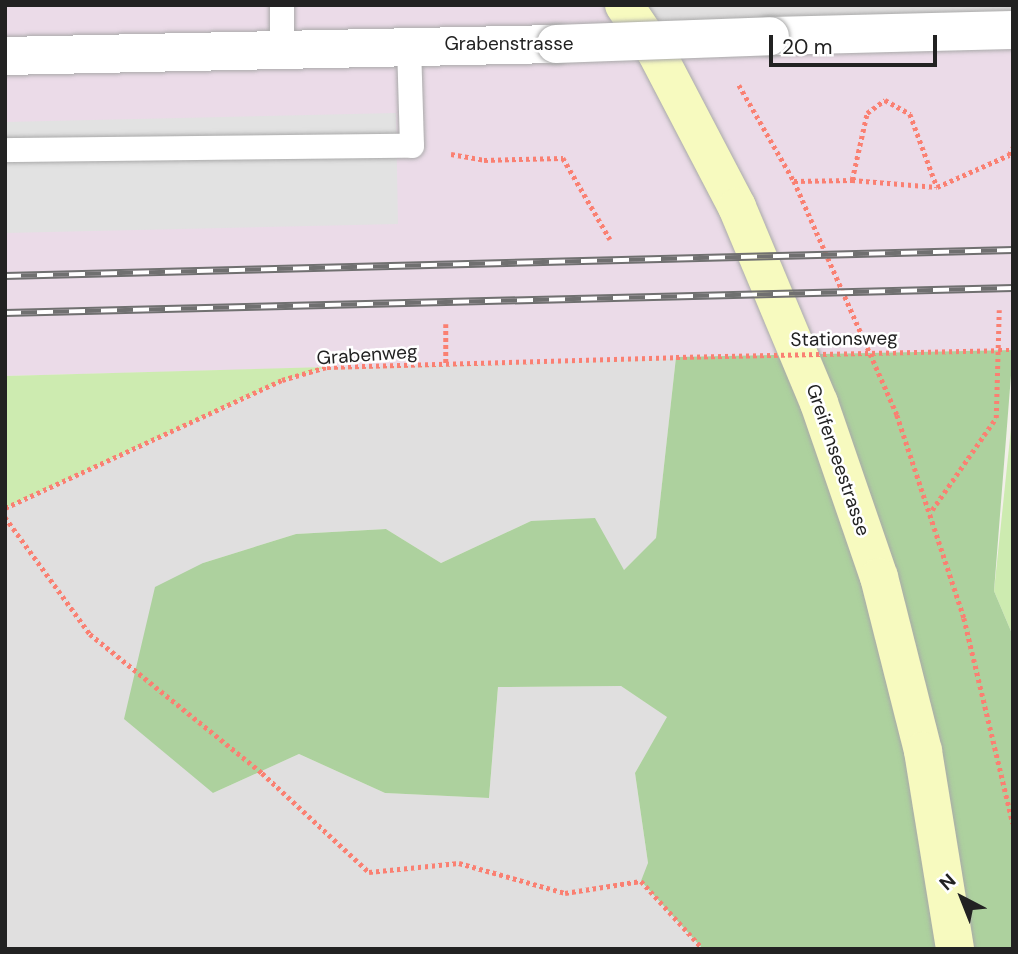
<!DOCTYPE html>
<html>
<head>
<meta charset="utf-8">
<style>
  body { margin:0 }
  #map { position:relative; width:1018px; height:954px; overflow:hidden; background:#f2efe9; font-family:"DM Sans",sans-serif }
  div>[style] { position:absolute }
  .residential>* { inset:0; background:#e0dfdf }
  .industrial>* { inset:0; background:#ebdbe8 }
  .grass>* { inset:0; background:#cdebb0 }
  .forest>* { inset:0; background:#add19e }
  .parking>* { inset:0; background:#e2e2e2 }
  .path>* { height:4.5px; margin-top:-2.25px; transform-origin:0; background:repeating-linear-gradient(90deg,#fa8072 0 3.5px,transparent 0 7px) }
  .roads { filter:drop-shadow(0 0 2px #a9a9a9) drop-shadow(0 0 2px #a9a9a9) }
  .lane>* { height:24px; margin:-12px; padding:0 12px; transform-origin:12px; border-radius:12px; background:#fff }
  .street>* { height:38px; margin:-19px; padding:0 19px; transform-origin:19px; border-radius:19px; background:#fff }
  .secondary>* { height:38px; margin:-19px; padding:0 19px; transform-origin:19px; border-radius:19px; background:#f7fabf }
  .rail>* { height:8px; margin-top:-4px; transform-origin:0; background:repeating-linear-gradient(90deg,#fff 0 16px,#707070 0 32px); box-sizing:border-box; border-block:2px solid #707070 }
  .path-bridge>* { height:4.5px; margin-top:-2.25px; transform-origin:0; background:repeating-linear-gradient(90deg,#fa8072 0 3.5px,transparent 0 7px) }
  .bridges { filter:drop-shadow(0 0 2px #a9a9a9) drop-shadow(0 0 2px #a9a9a9) }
  .street-bridge>* { height:38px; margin:-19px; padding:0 19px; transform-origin:19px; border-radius:19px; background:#fff }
  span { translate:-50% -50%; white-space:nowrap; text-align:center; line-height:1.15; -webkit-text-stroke:5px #fff; paint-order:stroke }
  .street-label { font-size:19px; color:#222 }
  .frame { position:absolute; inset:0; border:7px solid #222; pointer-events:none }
  .north { position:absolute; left:927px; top:863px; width:70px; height:70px; -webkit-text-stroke:5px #fff; paint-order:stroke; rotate:318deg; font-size:19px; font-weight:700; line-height:28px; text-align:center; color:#222 }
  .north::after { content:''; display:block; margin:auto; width:24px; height:32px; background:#222; clip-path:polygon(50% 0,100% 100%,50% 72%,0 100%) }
  .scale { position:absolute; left:769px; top:35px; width:168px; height:32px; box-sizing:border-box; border:4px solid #222; border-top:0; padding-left:9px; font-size:21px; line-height:24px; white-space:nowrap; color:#222; -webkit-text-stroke:5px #fff; paint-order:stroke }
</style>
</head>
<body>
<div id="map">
  <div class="residential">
    <div style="clip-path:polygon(624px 5px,1013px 5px,1013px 30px,656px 52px)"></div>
    <div style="clip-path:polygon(676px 357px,656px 539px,624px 570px,531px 521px,441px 563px,386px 529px,296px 534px,203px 563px,213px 793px,299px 754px,385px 793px,489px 798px,498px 687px,621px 686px,668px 717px,635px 773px,648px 863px,703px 949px,5px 949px,5px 508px,282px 380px,327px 367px)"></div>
  </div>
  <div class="industrial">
    <div style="clip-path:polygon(5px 5px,624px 5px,656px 52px,1013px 30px,1013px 350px,5px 376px)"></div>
  </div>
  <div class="grass">
    <div style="clip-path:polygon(327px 367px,282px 381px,5px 508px,5px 376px)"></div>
    <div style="clip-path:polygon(1013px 409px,1013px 636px,994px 591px)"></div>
  </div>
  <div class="forest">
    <div style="clip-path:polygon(1013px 350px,994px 591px,1013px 636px,1013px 949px,703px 949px,641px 881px,648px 863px,635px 773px,667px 717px,621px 686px,498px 687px,489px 798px,385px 793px,299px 754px,213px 793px,124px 719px,155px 587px,203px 563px,296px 534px,386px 529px,441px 563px,531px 521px,595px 518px,624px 570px,656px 538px,676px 357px)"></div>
  </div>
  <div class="parking">
    <div style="clip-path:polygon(396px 113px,398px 224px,5px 233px,5px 122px)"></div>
  </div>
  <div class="path">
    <div style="left:739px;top:85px;width:111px;rotate:60.2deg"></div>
    <div style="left:794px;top:181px;width:256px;rotate:66.2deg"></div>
    <div style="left:897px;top:415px;width:214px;rotate:71.7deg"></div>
    <div style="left:964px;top:618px;width:211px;rotate:76.6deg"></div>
    <div style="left:451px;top:154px;width:34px;rotate:10deg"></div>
    <div style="left:484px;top:160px;width:79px;rotate:-1.5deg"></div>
    <div style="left:563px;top:158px;width:94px;rotate:59.9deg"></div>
    <div style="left:852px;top:180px;width:85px;rotate:4.7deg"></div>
    <div style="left:794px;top:181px;width:58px;rotate:-1deg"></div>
    <div style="left:852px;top:180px;width:69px;rotate:-77.4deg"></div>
    <div style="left:867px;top:113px;width:22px;rotate:-36deg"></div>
    <div style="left:885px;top:100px;width:29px;rotate:29deg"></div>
    <div style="left:910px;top:114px;width:78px;rotate:69.7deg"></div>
    <div style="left:937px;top:187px;width:79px;rotate:-24deg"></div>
    <div style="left:1009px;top:155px;width:9px;rotate:-63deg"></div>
    <div style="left:446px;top:324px;width:41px;rotate:90deg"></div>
    <div style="left:999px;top:350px;width:14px"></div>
    <div style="left:5px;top:508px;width:305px;rotate:-24.8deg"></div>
    <div style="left:282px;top:380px;width:47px;rotate:-16.1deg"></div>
    <div style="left:327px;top:367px;width:349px;rotate:-1.6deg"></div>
    <div style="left:932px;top:510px;width:112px;rotate:-55.2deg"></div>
    <div style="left:996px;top:418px;width:108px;rotate:-88.4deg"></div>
    <div style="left:5px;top:517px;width:145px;rotate:54deg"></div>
    <div style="left:90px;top:634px;width:221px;rotate:38.9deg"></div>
    <div style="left:262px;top:773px;width:146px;rotate:42.8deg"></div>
    <div style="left:369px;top:872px;width:90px;rotate:-5.7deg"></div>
    <div style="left:459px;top:863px;width:110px;rotate:15.8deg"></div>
    <div style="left:565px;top:893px;width:77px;rotate:-9deg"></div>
    <div style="left:641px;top:881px;width:92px;rotate:47.6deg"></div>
  </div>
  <div class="roads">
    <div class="lane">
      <div style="left:282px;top:48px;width:43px;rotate:-90deg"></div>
      <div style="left:5px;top:150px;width:407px;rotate:-0.6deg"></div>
      <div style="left:412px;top:146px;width:102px;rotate:-91.7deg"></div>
    </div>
    <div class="street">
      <div style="left:770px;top:36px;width:243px;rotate:-1.4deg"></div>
      <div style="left:5px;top:56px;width:551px;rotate:-1.25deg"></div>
    </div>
    <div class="secondary">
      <div style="left:624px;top:5px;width:57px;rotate:55.8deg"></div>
      <div style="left:656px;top:52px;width:175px;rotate:62.4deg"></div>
      <div style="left:737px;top:207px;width:212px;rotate:67.3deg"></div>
      <div style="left:819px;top:403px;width:184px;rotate:71deg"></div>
      <div style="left:879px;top:577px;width:179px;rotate:75.8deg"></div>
      <div style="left:923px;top:751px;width:201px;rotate:80.8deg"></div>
    </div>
  </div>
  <div class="rail">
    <div style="left:5px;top:276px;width:1008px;rotate:-1.48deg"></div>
    <div style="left:5px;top:313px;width:1008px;rotate:-1.42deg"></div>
  </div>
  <div class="path-bridge">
    <div style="left:676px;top:357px;width:323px;rotate:-1.2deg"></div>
  </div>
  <div class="bridges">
    <div class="street-bridge">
      <div style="left:556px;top:44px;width:214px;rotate:-2.1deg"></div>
    </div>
  </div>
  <div class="street-label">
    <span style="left:509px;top:44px">Grabenstrasse</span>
    <span style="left:844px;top:339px;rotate:-1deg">Stationsweg</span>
    <span style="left:367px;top:355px;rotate:-4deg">Grabenweg</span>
    <span style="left:838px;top:460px;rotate:71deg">Greifenseestrasse</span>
  </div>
  <div class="frame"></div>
  <div class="north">N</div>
  <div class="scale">20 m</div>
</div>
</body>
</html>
